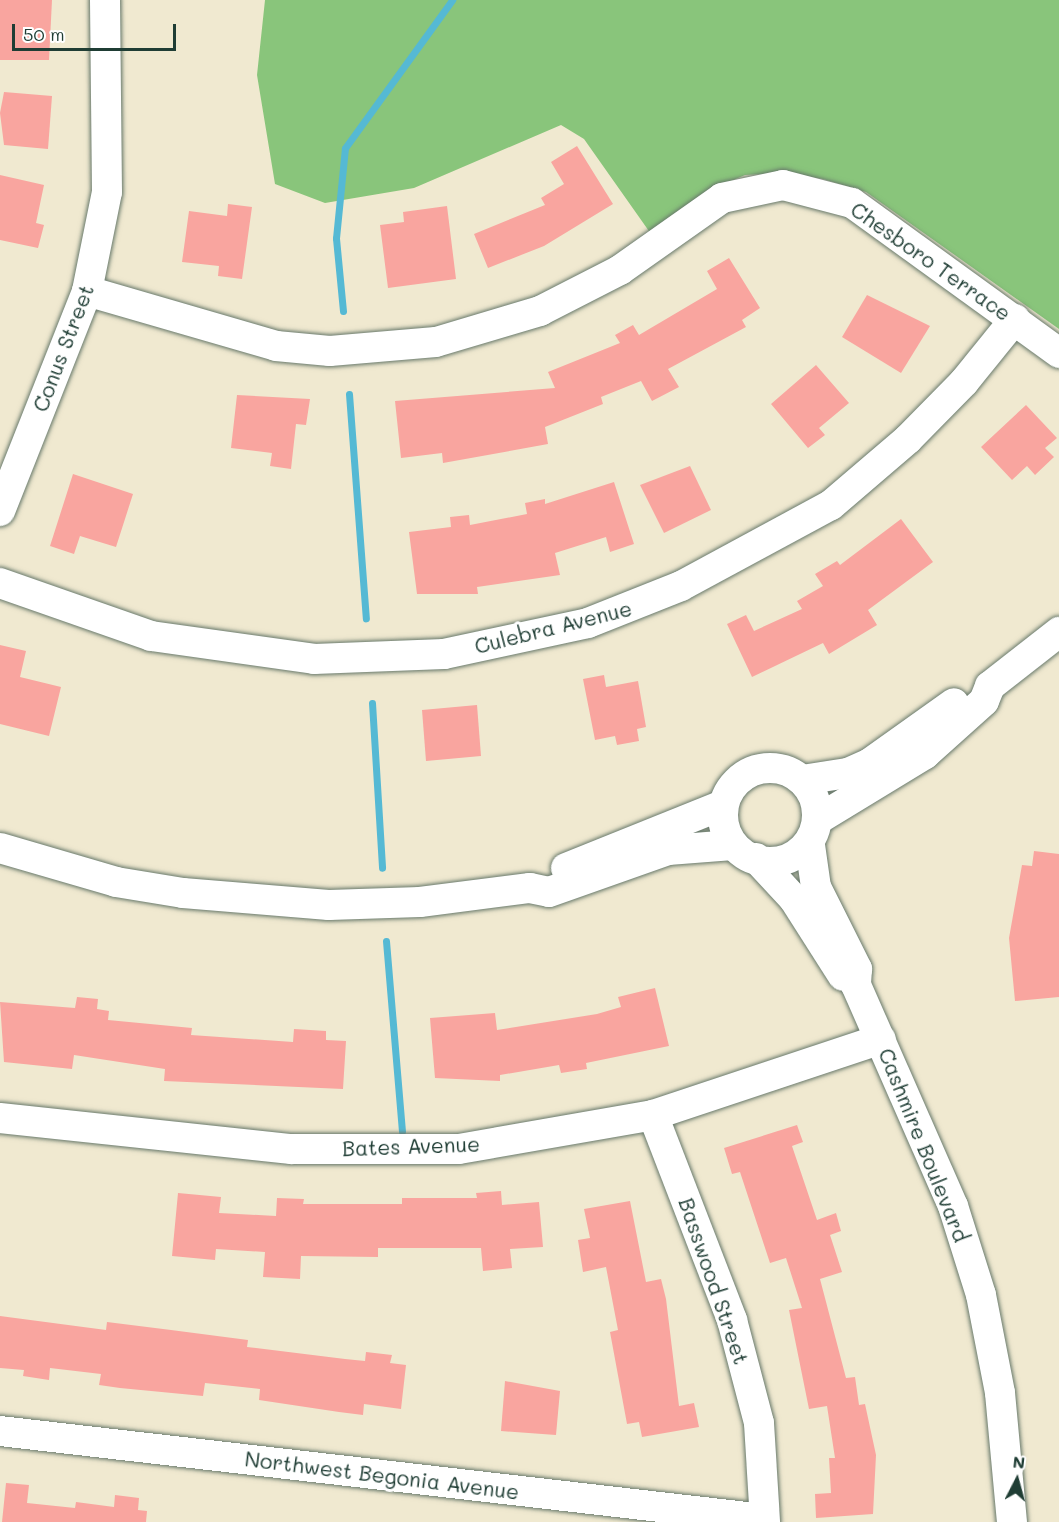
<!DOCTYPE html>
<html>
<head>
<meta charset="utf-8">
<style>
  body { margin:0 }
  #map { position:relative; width:1059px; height:1522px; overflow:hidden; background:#f0e9d0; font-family:Mali,sans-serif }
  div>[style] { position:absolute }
  .green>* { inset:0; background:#89c57b }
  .stream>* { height:7px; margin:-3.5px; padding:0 3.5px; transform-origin:3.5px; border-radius:3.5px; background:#55b9d4 }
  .building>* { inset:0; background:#f9a59f }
  .roads { filter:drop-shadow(0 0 2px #68796b) drop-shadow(0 0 2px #68796b) }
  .minor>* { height:30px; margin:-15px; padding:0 15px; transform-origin:15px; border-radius:15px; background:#fff }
  .minor>.ring { margin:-15px; padding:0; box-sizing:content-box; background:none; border:30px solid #fff; border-radius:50% }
  span { translate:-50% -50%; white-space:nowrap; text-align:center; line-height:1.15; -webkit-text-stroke:6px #fff; paint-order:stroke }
  .street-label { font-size:21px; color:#1f3d34 }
  .north { position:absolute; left:987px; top:1450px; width:60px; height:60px; -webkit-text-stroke:4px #fff; paint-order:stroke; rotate:6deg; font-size:16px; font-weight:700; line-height:24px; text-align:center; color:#1f3d34 }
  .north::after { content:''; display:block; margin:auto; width:21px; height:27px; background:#1f3d34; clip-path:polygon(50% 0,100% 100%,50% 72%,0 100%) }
  .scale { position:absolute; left:12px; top:24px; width:164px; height:27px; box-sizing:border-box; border:3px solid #1f3d34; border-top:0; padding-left:8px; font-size:18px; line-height:21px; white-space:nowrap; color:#1f3d34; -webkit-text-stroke:4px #fff; paint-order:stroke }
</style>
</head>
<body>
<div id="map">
  <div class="green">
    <div style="clip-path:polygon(265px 0,1059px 0,1059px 329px,866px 192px,823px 179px,784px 173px,745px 175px,717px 187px,651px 234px,584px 139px,561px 125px,414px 188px,325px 203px,275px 184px,257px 75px)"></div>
  </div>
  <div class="stream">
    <div style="left:343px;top:311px;width:73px;rotate:-95.5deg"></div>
    <div style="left:336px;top:238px;width:90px;rotate:-84.3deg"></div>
    <div style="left:345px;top:148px;width:183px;rotate:-54.1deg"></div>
    <div style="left:349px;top:394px;width:225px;rotate:85.7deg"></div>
    <div style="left:372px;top:703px;width:165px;rotate:86.5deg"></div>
    <div style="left:386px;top:941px;width:191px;rotate:85.2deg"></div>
  </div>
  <div class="building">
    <div style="clip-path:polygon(0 0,52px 0,49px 60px,0 60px)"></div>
    <div style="clip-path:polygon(4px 92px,52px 96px,48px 149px,4px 145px,0 113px)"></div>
    <div style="clip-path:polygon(577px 146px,613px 204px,544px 246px,488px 268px,474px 234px,545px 205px,541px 198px,564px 184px,551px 162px)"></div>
    <div style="clip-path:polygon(0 175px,44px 185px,36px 223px,44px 225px,38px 248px,0 240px)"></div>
    <div style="clip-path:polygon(228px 204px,252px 207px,242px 279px,218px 276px,219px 266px,182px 262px,189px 211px,227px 216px)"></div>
    <div style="clip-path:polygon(447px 206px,456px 279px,388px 288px,380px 225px,404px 222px,403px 212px)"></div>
    <div style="clip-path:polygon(729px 258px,760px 308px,742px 320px,746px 327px,668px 369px,679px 387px,652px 401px,641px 381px,601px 397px,603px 404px,545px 427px,548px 444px,443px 463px,442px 453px,401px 458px,395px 401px,555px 388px,548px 372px,620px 343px,615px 335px,633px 325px,639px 335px,717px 289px,707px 271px)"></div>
    <div style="clip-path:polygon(867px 295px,930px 326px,901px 373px,842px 337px)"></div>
    <div style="clip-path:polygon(816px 365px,849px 403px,819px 428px,825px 435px,808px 448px,771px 404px)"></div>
    <div style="clip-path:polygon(237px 395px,310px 399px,306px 425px,296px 424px,291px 469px,270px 466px,272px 453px,231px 448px)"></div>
    <div style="clip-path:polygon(1026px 405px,1057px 438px,1045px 448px,1054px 457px,1035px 475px,1027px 466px,1012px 480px,981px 447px)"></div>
    <div style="clip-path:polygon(690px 466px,711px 510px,664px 533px,640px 485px)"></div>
    <div style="clip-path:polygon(73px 474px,133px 494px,116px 547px,80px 536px,74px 554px,50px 546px)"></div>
    <div style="clip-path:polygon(614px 482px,634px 544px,610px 552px,606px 537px,555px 553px,560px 575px,477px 587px,478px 594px,417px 594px,409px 532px,451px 527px,450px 517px,469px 515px,470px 525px,527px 514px,525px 503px,545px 499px,545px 504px)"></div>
    <div style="clip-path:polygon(901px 519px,933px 562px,868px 610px,877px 625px,829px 654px,823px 643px,752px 677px,727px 624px,746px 615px,754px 631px,802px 609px,797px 601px,823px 586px,815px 574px,837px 561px,840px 565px)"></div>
    <div style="clip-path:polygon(0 645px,26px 651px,20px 677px,61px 687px,49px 736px,0 724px)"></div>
    <div style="clip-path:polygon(604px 675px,606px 687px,638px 681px,646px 727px,637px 729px,639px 741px,617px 745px,615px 736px,595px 740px,583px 679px)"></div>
    <div style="clip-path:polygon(477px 705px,481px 756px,426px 761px,422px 710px)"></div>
    <div style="clip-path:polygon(1034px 851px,1059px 854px,1059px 997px,1015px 1001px,1009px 938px,1022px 865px,1032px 866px)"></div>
    <div style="clip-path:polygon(655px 988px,669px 1046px,586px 1063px,587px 1069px,561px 1073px,559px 1065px,500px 1075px,500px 1081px,435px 1078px,430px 1018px,495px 1013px,497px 1030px,597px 1014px,621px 1007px,618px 997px)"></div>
    <div style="clip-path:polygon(77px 997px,98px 999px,97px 1009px,109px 1011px,108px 1020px,192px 1028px,191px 1035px,293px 1042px,294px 1029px,326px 1031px,326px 1040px,346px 1041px,343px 1089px,164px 1081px,165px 1069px,74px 1055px,72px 1069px,4px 1062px,0 1002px,75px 1008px)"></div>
    <div style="clip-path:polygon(797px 1125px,803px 1142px,792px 1146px,817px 1220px,836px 1213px,841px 1231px,830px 1235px,842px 1272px,820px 1279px,846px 1378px,855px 1377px,859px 1405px,865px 1404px,876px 1455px,873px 1514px,816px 1518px,815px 1494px,831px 1493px,829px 1458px,835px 1458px,827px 1406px,809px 1409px,789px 1310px,802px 1308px,786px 1258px,770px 1263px,740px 1172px,732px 1174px,724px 1148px)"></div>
    <div style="clip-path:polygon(501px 1191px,502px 1205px,539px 1202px,543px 1247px,510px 1249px,512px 1268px,483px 1271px,481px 1248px,378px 1248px,378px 1257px,301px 1256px,300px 1279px,263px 1277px,265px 1252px,216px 1249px,215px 1260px,172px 1256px,178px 1193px,221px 1197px,219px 1213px,276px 1216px,277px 1198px,304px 1199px,303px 1204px,402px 1204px,402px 1198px,477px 1198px,476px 1193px)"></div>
    <div style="clip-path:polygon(630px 1201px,646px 1282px,661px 1279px,666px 1299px,679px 1406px,694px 1403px,699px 1427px,642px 1437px,639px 1422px,627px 1424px,610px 1332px,618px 1330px,606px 1267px,583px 1272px,578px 1240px,590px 1238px,584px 1209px)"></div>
    <div style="clip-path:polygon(0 1316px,106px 1330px,107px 1322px,171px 1330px,248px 1340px,247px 1347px,345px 1359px,365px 1361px,366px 1352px,392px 1355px,390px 1363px,406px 1365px,401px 1409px,364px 1404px,363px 1415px,339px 1412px,259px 1400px,260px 1389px,205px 1383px,203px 1396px,120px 1388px,99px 1385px,101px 1374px,50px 1368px,49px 1380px,23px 1376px,24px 1370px,0 1368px)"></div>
    <div style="clip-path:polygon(505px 1381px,560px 1391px,556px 1435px,501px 1431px)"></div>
    <div style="clip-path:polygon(6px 1483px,29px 1485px,27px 1503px,75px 1508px,76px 1502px,114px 1507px,115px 1495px,139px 1498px,138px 1510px,147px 1511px,146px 1522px,2px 1522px)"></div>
  </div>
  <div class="roads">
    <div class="minor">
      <div style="left:87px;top:291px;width:197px;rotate:16.2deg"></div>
      <div style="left:276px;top:346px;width:54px;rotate:5.3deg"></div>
      <div style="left:330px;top:351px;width:106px;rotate:-4.9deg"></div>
      <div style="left:436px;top:342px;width:109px;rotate:-16.6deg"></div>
      <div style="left:540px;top:311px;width:90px;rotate:-27.1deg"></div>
      <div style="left:620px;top:270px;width:125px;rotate:-35.2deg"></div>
      <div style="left:722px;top:198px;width:62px;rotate:-12deg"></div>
      <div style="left:783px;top:185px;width:71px;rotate:14.6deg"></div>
      <div style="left:852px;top:203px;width:256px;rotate:35.9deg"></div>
      <div style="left:0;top:511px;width:237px;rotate:-68.4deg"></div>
      <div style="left:87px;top:291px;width:101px;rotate:-78.6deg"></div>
      <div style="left:107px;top:192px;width:192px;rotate:-90.6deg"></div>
      <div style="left:0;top:583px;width:160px;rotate:19.3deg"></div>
      <div style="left:151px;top:636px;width:165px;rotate:8deg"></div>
      <div style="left:314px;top:659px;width:130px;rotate:-2.2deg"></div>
      <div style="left:444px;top:654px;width:147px;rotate:-12.1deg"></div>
      <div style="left:588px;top:623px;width:100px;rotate:-21.7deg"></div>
      <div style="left:681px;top:586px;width:170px;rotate:-28.4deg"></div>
      <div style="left:831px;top:505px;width:101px;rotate:-40.6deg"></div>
      <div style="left:908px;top:439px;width:80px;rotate:-45.5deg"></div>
      <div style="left:964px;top:382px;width:81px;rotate:-51deg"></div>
      <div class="ring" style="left:723px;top:768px;width:64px;height:64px"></div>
      <div style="left:802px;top:780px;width:47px;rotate:-8.7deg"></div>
      <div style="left:848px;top:773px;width:24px;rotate:-24deg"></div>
      <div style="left:870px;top:763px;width:103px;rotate:-35.5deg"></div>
      <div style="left:817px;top:820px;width:127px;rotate:-31.4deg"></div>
      <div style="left:925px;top:754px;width:79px;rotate:-41.9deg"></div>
      <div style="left:984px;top:701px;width:16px;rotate:-68deg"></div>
      <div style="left:990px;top:686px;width:88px;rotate:-38deg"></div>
      <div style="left:810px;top:845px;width:42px;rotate:81.9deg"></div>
      <div style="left:816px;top:887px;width:92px;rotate:63.4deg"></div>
      <div style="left:857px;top:969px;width:16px;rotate:94deg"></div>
      <div style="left:856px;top:985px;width:241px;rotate:66.3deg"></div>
      <div style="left:953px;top:1206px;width:93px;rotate:72.5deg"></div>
      <div style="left:981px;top:1295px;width:100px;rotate:79deg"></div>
      <div style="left:1000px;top:1393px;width:130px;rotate:84.7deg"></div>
      <div style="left:0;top:848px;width:121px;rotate:16.3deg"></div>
      <div style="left:116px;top:882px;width:68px;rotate:9.3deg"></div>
      <div style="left:183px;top:893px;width:146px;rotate:4.7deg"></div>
      <div style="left:329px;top:905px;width:91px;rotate:-1.9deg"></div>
      <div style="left:420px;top:902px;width:111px;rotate:-7.3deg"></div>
      <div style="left:530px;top:888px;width:19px;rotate:12deg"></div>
      <div style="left:549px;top:892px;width:126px;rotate:-19.4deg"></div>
      <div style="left:668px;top:850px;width:65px;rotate:-4.4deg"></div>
      <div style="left:756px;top:858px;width:56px;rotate:47.2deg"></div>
      <div style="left:794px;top:899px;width:91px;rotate:57.5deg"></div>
      <div style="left:566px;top:868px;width:169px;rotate:-21.9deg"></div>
      <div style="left:653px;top:1115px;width:220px;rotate:68.9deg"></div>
      <div style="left:732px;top:1320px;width:106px;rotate:75.3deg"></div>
      <div style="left:759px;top:1423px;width:99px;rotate:86.5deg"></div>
      <div style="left:0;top:1118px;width:293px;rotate:6.1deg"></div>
      <div style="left:291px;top:1149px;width:168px"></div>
      <div style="left:459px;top:1149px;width:197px;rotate:-9.9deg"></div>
      <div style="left:653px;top:1115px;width:240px;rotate:-18.4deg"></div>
      <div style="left:0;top:1431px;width:769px;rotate:6.57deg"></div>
    </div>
  </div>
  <div class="street-label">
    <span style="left:931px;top:261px;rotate:35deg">Chesboro Terrace</span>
    <span style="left:63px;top:348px;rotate:-69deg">Conus Street</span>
    <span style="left:553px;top:627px;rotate:-14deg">Culebra Avenue</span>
    <span style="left:924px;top:1145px;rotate:68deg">Cashmire Boulevard</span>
    <span style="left:411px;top:1146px;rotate:-2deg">Bates Avenue</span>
    <span style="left:714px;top:1281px;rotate:71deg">Basswood Street</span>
    <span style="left:382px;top:1475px;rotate:7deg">Northwest Begonia Avenue</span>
  </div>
  <div class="north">N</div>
  <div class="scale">50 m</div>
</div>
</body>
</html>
